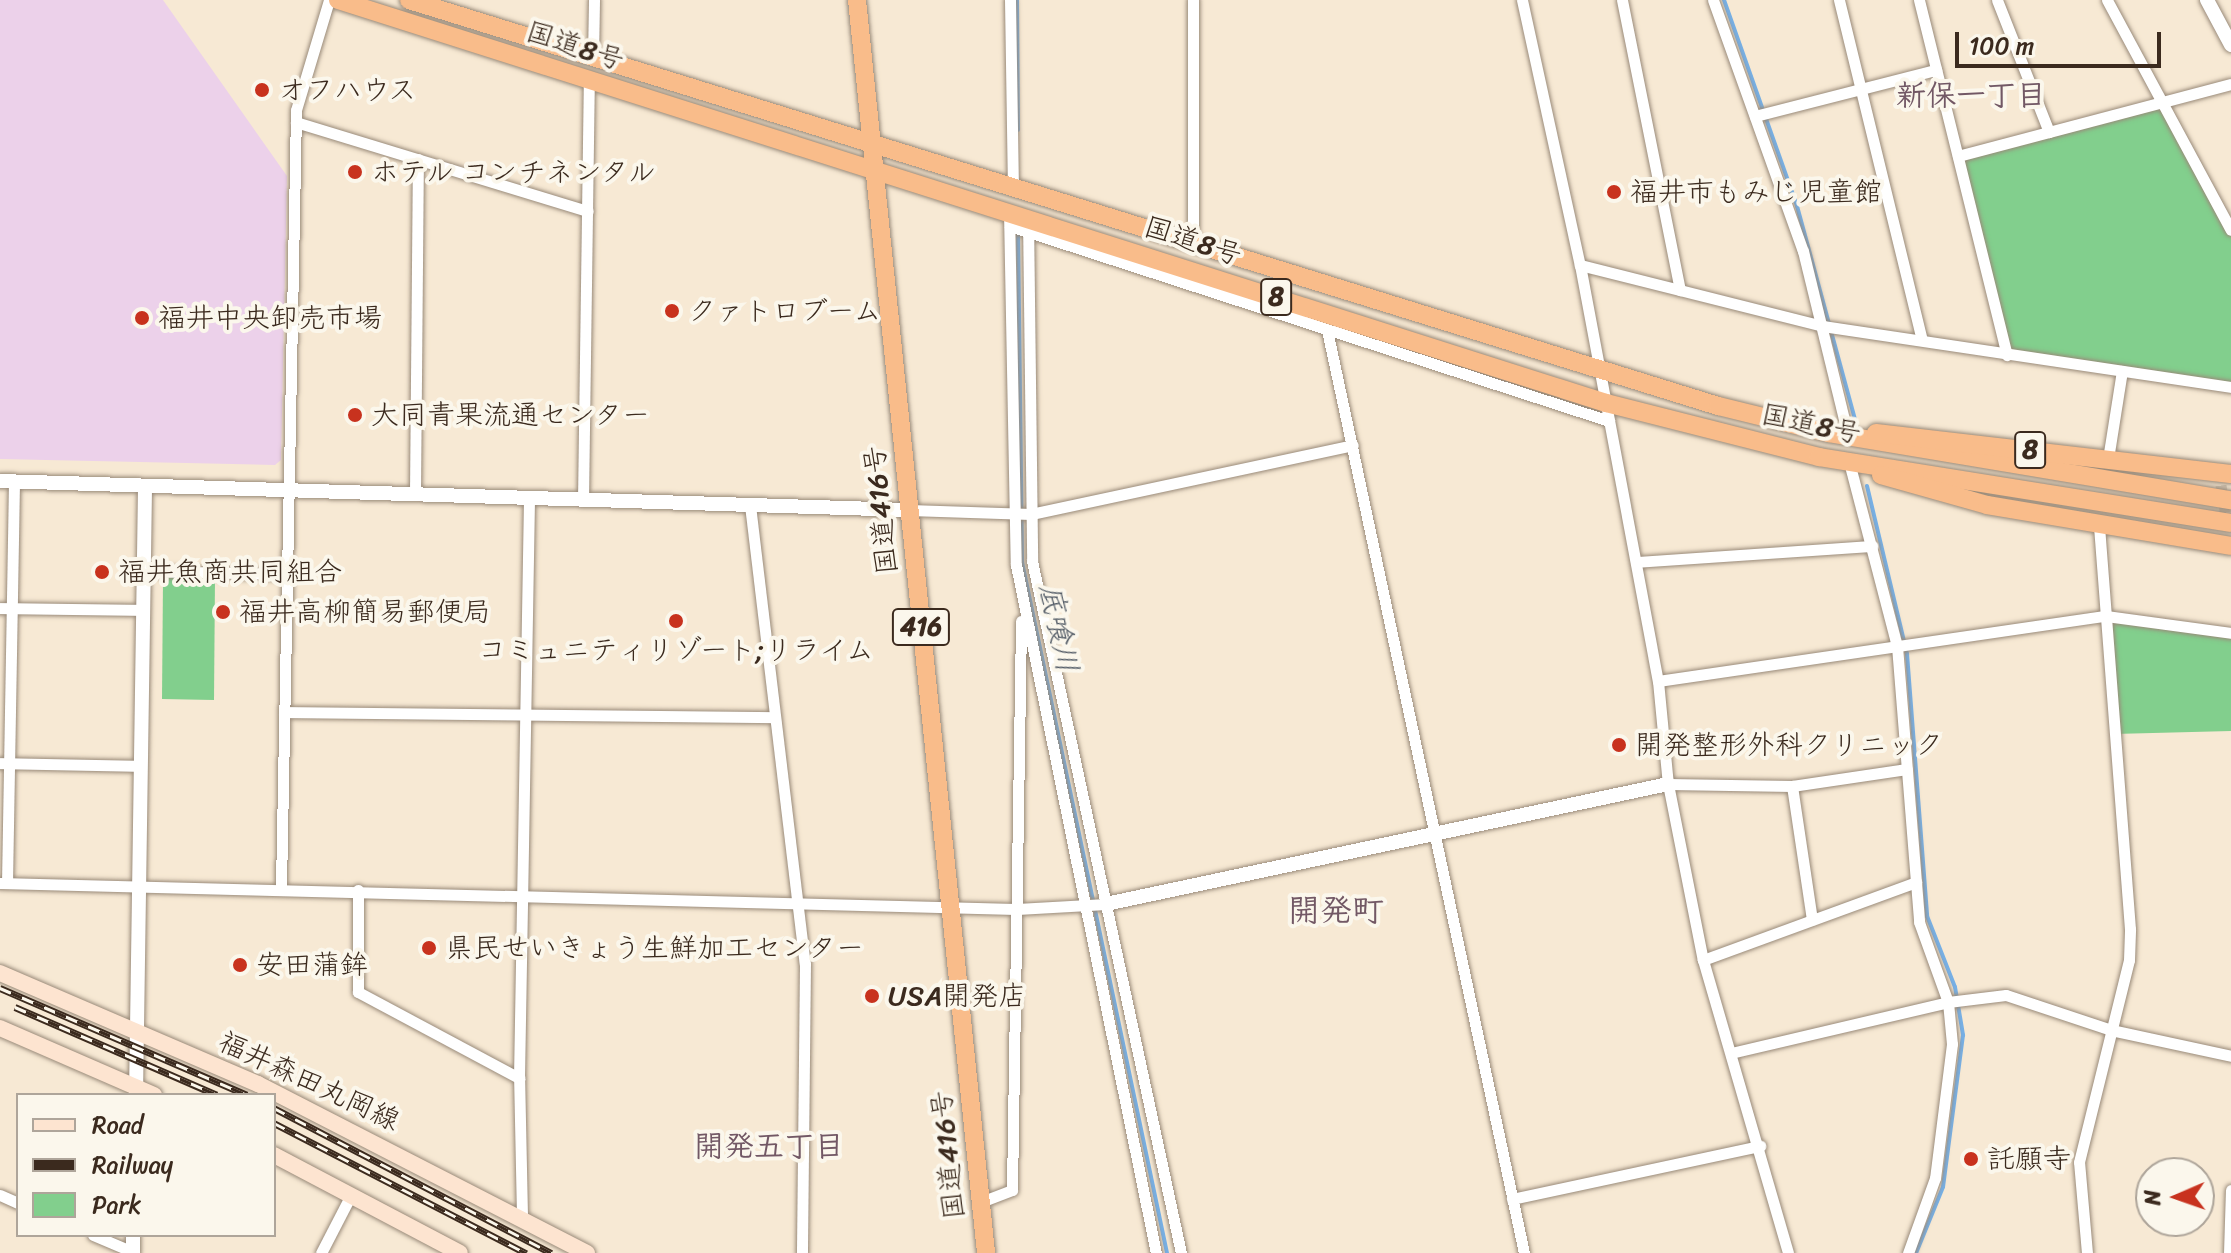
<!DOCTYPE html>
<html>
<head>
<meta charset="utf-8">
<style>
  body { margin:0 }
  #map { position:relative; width:2231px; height:1253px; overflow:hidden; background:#f7e9d4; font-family:Sriracha,"Klee One",sans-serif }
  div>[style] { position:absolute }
  .built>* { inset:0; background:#ecd1ea }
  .green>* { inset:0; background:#82cf8d }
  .stream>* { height:4px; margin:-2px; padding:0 2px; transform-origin:2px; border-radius:2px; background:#76b0e7 }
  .minor-tunnel>* { height:11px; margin-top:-5.5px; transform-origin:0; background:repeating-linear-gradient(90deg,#d1c3b0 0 11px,transparent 0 16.5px) }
  .roads { filter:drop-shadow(0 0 2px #998a79) drop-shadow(0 0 2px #998a79) }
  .minor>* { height:11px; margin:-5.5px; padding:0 5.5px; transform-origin:5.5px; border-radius:5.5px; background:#fff }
  .tertiary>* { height:14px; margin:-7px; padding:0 7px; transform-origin:7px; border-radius:7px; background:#fff }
  .secondary>* { height:16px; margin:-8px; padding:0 8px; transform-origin:8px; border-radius:8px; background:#fde4d0 }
  .trunk>* { height:18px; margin:-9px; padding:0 9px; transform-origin:9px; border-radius:9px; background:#f9bc8a }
  .rail>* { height:7px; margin-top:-3.5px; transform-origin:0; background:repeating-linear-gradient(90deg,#fbf7ec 0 12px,#3b2a1e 0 24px); box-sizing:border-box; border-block:2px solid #3b2a1e }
  .dots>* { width:22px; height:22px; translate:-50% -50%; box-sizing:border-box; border:4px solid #fbf7ec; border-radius:50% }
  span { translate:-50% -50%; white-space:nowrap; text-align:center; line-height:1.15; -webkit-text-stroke:8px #fbf7ec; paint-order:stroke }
  .shield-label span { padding:2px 6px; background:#fbf7ec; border:2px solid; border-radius:6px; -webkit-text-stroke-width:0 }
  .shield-label { font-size:26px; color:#3b2a1e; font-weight:700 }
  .street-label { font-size:28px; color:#3b2a1e }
  .poi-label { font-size:28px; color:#3b2a1e }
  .left { translate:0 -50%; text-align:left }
  .neighbourhood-label { font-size:30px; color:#725865; font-weight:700 }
  .water-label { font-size:30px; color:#505964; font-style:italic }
  .quarter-label { font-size:32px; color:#725865; font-weight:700 }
  .legend { position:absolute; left:16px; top:1093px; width:260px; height:144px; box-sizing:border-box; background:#fbf7ec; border:2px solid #aea59a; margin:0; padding:10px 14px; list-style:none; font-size:24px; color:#3b2a1e }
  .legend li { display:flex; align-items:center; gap:16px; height:40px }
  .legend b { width:40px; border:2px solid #aea59a }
  .north { position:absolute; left:2135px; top:1157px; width:80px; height:80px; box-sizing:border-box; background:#fbf7ec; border:2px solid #aea59a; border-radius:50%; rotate:268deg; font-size:22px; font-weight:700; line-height:32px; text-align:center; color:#3b2a1e }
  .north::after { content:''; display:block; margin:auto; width:28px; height:36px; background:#c8321e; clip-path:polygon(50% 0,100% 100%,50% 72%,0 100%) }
  .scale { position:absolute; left:1955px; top:32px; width:206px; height:36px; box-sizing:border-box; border:4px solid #3b2a1e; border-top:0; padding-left:10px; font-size:24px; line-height:28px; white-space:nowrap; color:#3b2a1e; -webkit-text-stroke:6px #fbf7ec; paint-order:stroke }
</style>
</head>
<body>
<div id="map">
  <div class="built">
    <div style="clip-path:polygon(0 0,163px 0,287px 176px,281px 460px,275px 465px,0 459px)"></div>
  </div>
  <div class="green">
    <div style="clip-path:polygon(2162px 102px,2231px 230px,2231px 388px,2007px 355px,1958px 156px)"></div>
    <div style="clip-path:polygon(168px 577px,215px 577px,214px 700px,162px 699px,163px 580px)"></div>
    <div style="clip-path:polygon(2106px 621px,2231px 634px,2231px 731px,2114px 734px)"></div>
  </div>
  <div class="stream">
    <div style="left:1017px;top:0;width:130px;rotate:89.6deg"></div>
    <div style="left:1724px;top:0;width:219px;rotate:70.5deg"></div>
    <div style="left:1797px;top:206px;width:221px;rotate:74.8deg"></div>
    <div style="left:1018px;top:230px;width:332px;rotate:89.3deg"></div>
    <div style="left:1022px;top:562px;width:706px;rotate:78.15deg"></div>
    <div style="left:1867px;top:486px;width:173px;rotate:76.6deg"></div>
    <div style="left:1907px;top:654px;width:263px;rotate:85.6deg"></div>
    <div style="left:1927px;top:916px;width:76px;rotate:68.5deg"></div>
    <div style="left:1955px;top:987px;width:49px;rotate:80.5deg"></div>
    <div style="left:1963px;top:1035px;width:153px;rotate:97.5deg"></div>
    <div style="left:1943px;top:1187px;width:71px;rotate:112.2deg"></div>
  </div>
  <div class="minor-tunnel">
    <div style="left:2221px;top:485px;width:39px;rotate:81deg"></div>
  </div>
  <div class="roads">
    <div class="minor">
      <div style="left:1010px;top:0;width:187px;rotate:89.1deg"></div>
      <div style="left:1522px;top:0;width:271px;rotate:77.7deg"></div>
      <div style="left:1580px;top:265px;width:423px;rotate:79.4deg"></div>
      <div style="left:1658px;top:681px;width:103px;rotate:84.5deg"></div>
      <div style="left:1668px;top:784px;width:179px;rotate:78.8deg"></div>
      <div style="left:1703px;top:960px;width:305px;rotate:73.8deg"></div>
      <div style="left:1622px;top:0;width:296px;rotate:78.7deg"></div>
      <div style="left:1713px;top:0;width:267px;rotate:70.3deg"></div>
      <div style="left:1803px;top:251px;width:190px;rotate:76.3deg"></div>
      <div style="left:1839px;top:0;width:350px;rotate:76.3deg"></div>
      <div style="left:1919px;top:0;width:366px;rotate:76.1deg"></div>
      <div style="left:1997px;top:0;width:142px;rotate:68.5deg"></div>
      <div style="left:2107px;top:0;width:261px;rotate:61.7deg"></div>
      <div style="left:593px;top:58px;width:58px;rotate:-89deg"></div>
      <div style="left:1755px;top:116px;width:187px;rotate:-14.3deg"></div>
      <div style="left:296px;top:122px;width:305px;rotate:17deg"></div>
      <div style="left:1958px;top:156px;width:282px;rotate:-14.8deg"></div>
      <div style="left:1009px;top:212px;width:353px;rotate:88.9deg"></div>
      <div style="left:1016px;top:565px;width:702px;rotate:78.5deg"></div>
      <div style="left:1028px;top:217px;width:344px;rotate:89.3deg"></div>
      <div style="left:1032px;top:561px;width:708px;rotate:77.85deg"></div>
      <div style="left:1010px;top:226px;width:630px;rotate:18.03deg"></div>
      <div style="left:1193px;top:245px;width:245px;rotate:-90deg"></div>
      <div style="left:1580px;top:265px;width:251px;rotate:14.1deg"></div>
      <div style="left:1823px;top:326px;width:413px;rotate:8.5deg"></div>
      <div style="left:1327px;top:330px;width:944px;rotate:77.95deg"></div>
      <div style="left:2108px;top:459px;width:89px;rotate:-81deg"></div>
      <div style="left:1849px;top:462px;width:190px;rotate:75.4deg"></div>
      <div style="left:1897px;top:646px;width:277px;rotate:85.4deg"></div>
      <div style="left:1919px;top:922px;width:85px;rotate:70.1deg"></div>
      <div style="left:1948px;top:1002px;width:42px;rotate:84.6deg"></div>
      <div style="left:1952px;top:1044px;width:135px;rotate:97.2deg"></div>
      <div style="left:1935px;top:1178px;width:80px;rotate:109.8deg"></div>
      <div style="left:415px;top:494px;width:335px;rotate:-89.5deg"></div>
      <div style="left:583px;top:500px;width:421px;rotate:-89.2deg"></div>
      <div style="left:750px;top:505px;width:461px;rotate:83.2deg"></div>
      <div style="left:805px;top:963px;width:290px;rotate:90.6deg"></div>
      <div style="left:909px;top:510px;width:122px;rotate:1.9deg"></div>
      <div style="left:1031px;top:514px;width:329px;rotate:-12.1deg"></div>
      <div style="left:1636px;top:562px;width:237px;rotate:-3.9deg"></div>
      <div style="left:144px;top:571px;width:142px;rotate:1.2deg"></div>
      <div style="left:0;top:608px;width:144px;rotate:0.8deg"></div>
      <div style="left:1658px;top:681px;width:453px;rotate:-8.3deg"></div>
      <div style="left:2106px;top:616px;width:126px;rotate:7.7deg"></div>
      <div style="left:284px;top:712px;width:491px;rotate:0.6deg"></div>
      <div style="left:0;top:763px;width:141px;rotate:1.2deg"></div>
      <div style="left:1668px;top:784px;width:124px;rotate:0.9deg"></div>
      <div style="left:1792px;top:786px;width:116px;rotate:-8.4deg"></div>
      <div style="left:1792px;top:786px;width:135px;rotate:81.5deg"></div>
      <div style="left:0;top:883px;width:1017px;rotate:1.46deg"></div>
      <div style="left:1017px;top:909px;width:89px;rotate:-3.2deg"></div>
      <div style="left:7px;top:883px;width:401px;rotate:-89deg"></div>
      <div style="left:281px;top:886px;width:776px;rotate:-88.89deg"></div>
      <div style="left:296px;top:110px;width:115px;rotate:-73.3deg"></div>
      <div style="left:358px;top:890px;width:102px;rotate:90deg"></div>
      <div style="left:358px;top:992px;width:183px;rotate:28.1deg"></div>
      <div style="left:1703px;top:960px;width:227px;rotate:-20.1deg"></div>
      <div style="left:1731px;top:1053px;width:223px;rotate:-13.2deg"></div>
      <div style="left:1948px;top:1002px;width:58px;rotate:-6.9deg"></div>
      <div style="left:2006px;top:995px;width:111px;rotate:18.4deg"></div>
      <div style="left:2111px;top:1030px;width:123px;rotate:12.2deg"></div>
      <div style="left:0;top:1195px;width:20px;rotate:24deg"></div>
      <div style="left:1512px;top:1199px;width:254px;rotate:-12.1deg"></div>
      <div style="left:981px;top:1202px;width:33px;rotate:-21deg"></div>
      <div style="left:1012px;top:1190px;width:569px;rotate:-89.09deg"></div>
      <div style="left:522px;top:1216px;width:138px;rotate:-91.2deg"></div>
      <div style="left:519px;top:1078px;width:580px;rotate:-89.01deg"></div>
      <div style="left:93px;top:1235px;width:43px;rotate:23deg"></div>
      <div style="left:321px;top:1253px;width:65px;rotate:-62.7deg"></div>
      <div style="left:2087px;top:1253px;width:91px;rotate:-95deg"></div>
      <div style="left:2079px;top:1162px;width:208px;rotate:-76.1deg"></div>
      <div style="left:2129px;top:960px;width:31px;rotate:-88deg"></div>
      <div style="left:2130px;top:929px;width:404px;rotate:-94.4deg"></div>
      <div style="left:2229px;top:1253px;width:63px;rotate:-88.2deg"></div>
    </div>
    <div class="tertiary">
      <div style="left:2207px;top:0;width:51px;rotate:61.9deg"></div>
      <div style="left:0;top:481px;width:909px;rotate:1.83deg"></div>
      <div style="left:1106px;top:904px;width:575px;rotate:-12.05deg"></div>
      <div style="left:136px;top:1095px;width:609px;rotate:-89.15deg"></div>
      <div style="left:133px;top:1253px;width:18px;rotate:-90deg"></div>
    </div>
    <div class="secondary">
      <div style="left:0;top:973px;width:281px;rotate:23.3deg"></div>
      <div style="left:258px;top:1084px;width:370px;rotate:27.2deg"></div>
      <div style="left:0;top:1028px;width:168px;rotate:23.5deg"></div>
      <div style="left:274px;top:1155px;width:210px;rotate:27.8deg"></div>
    </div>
    <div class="trunk">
      <div style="left:338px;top:0;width:1331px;rotate:17.63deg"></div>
      <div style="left:1606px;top:403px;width:220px;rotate:14.2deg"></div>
      <div style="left:1819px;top:457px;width:417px;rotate:9.1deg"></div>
      <div style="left:409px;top:0;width:1371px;rotate:17.23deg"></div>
      <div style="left:1718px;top:406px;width:114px;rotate:13.7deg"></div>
      <div style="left:1829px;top:433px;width:408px;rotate:9.5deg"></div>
      <div style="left:857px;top:0;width:1260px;rotate:84.12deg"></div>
      <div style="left:1876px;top:433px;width:357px;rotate:6.6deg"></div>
      <div style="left:1881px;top:475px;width:110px;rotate:15.8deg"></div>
      <div style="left:1987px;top:505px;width:247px;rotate:9.5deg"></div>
    </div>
  </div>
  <div class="rail">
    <div style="left:0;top:988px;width:269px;rotate:23.4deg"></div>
    <div style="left:15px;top:1007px;width:220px;rotate:23.5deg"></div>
    <div style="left:274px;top:1108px;width:313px;rotate:27.6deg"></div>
    <div style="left:274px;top:1123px;width:284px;rotate:27.3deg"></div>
  </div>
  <div class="dots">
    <div style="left:262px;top:90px;background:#c8321e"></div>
    <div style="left:355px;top:172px;background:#c8321e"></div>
    <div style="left:1614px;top:192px;background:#c8321e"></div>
    <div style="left:672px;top:311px;background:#c8321e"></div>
    <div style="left:142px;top:318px;background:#c8321e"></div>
    <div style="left:355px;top:415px;background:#c8321e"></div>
    <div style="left:102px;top:572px;background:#c8321e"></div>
    <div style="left:223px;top:612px;background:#c8321e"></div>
    <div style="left:676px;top:621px;background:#c8321e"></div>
    <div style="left:1619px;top:745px;background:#c8321e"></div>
    <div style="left:429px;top:948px;background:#c8321e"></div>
    <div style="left:240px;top:965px;background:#c8321e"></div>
    <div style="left:872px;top:996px;background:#c8321e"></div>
    <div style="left:1971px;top:1159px;background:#c8321e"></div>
  </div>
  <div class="shield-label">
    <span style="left:1276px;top:297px">8</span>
    <span style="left:2030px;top:450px">8</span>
    <span style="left:921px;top:627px">416</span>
  </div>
  <div class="street-label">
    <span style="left:575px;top:46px;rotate:18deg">国道8号</span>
    <span style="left:1193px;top:241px;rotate:18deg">国道8号</span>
    <span style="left:1811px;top:424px;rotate:12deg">国道8号</span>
    <span style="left:881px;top:510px;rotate:-96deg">国道416号</span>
    <span style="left:309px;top:1081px;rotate:25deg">福井森田丸岡線</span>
    <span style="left:948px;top:1155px;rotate:-96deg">国道416号</span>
  </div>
  <div class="poi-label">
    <span class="left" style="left:278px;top:90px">オフハウス</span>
    <span class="left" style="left:371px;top:172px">ホテル コンチネンタル</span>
    <span class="left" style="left:1630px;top:192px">福井市もみじ児童館</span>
    <span class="left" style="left:688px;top:311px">クァトロブーム</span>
    <span class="left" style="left:158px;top:318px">福井中央卸売市場</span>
    <span class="left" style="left:371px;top:415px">大同青果流通センター</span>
    <span class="left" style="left:118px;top:572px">福井魚商共同組合</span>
    <span class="left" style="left:239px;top:612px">福井高柳簡易郵便局</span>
    <span style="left:676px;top:650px">コミュニティリゾート;リライム</span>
    <span class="left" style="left:1635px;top:745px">開発整形外科クリニック</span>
    <span class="left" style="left:445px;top:948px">県民せいきょう生鮮加工センター</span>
    <span class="left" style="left:256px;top:965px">安田蒲鉾</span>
    <span class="left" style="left:888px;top:996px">USA開発店</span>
    <span class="left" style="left:1987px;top:1159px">託願寺</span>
  </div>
  <div class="neighbourhood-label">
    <span style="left:1971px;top:95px">新保一丁目</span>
    <span style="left:769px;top:1146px">開発五丁目</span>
  </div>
  <div class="water-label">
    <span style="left:1059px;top:628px;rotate:78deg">底喰川</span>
  </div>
  <div class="quarter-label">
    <span style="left:1336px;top:911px">開発町</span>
  </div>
  <ul class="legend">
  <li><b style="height:10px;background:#fde4d0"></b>Road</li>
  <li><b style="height:10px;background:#3b2a1e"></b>Railway</li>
  <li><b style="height:22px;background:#82cf8d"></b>Park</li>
  </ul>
  <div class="north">N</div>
  <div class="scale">100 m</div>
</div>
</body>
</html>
